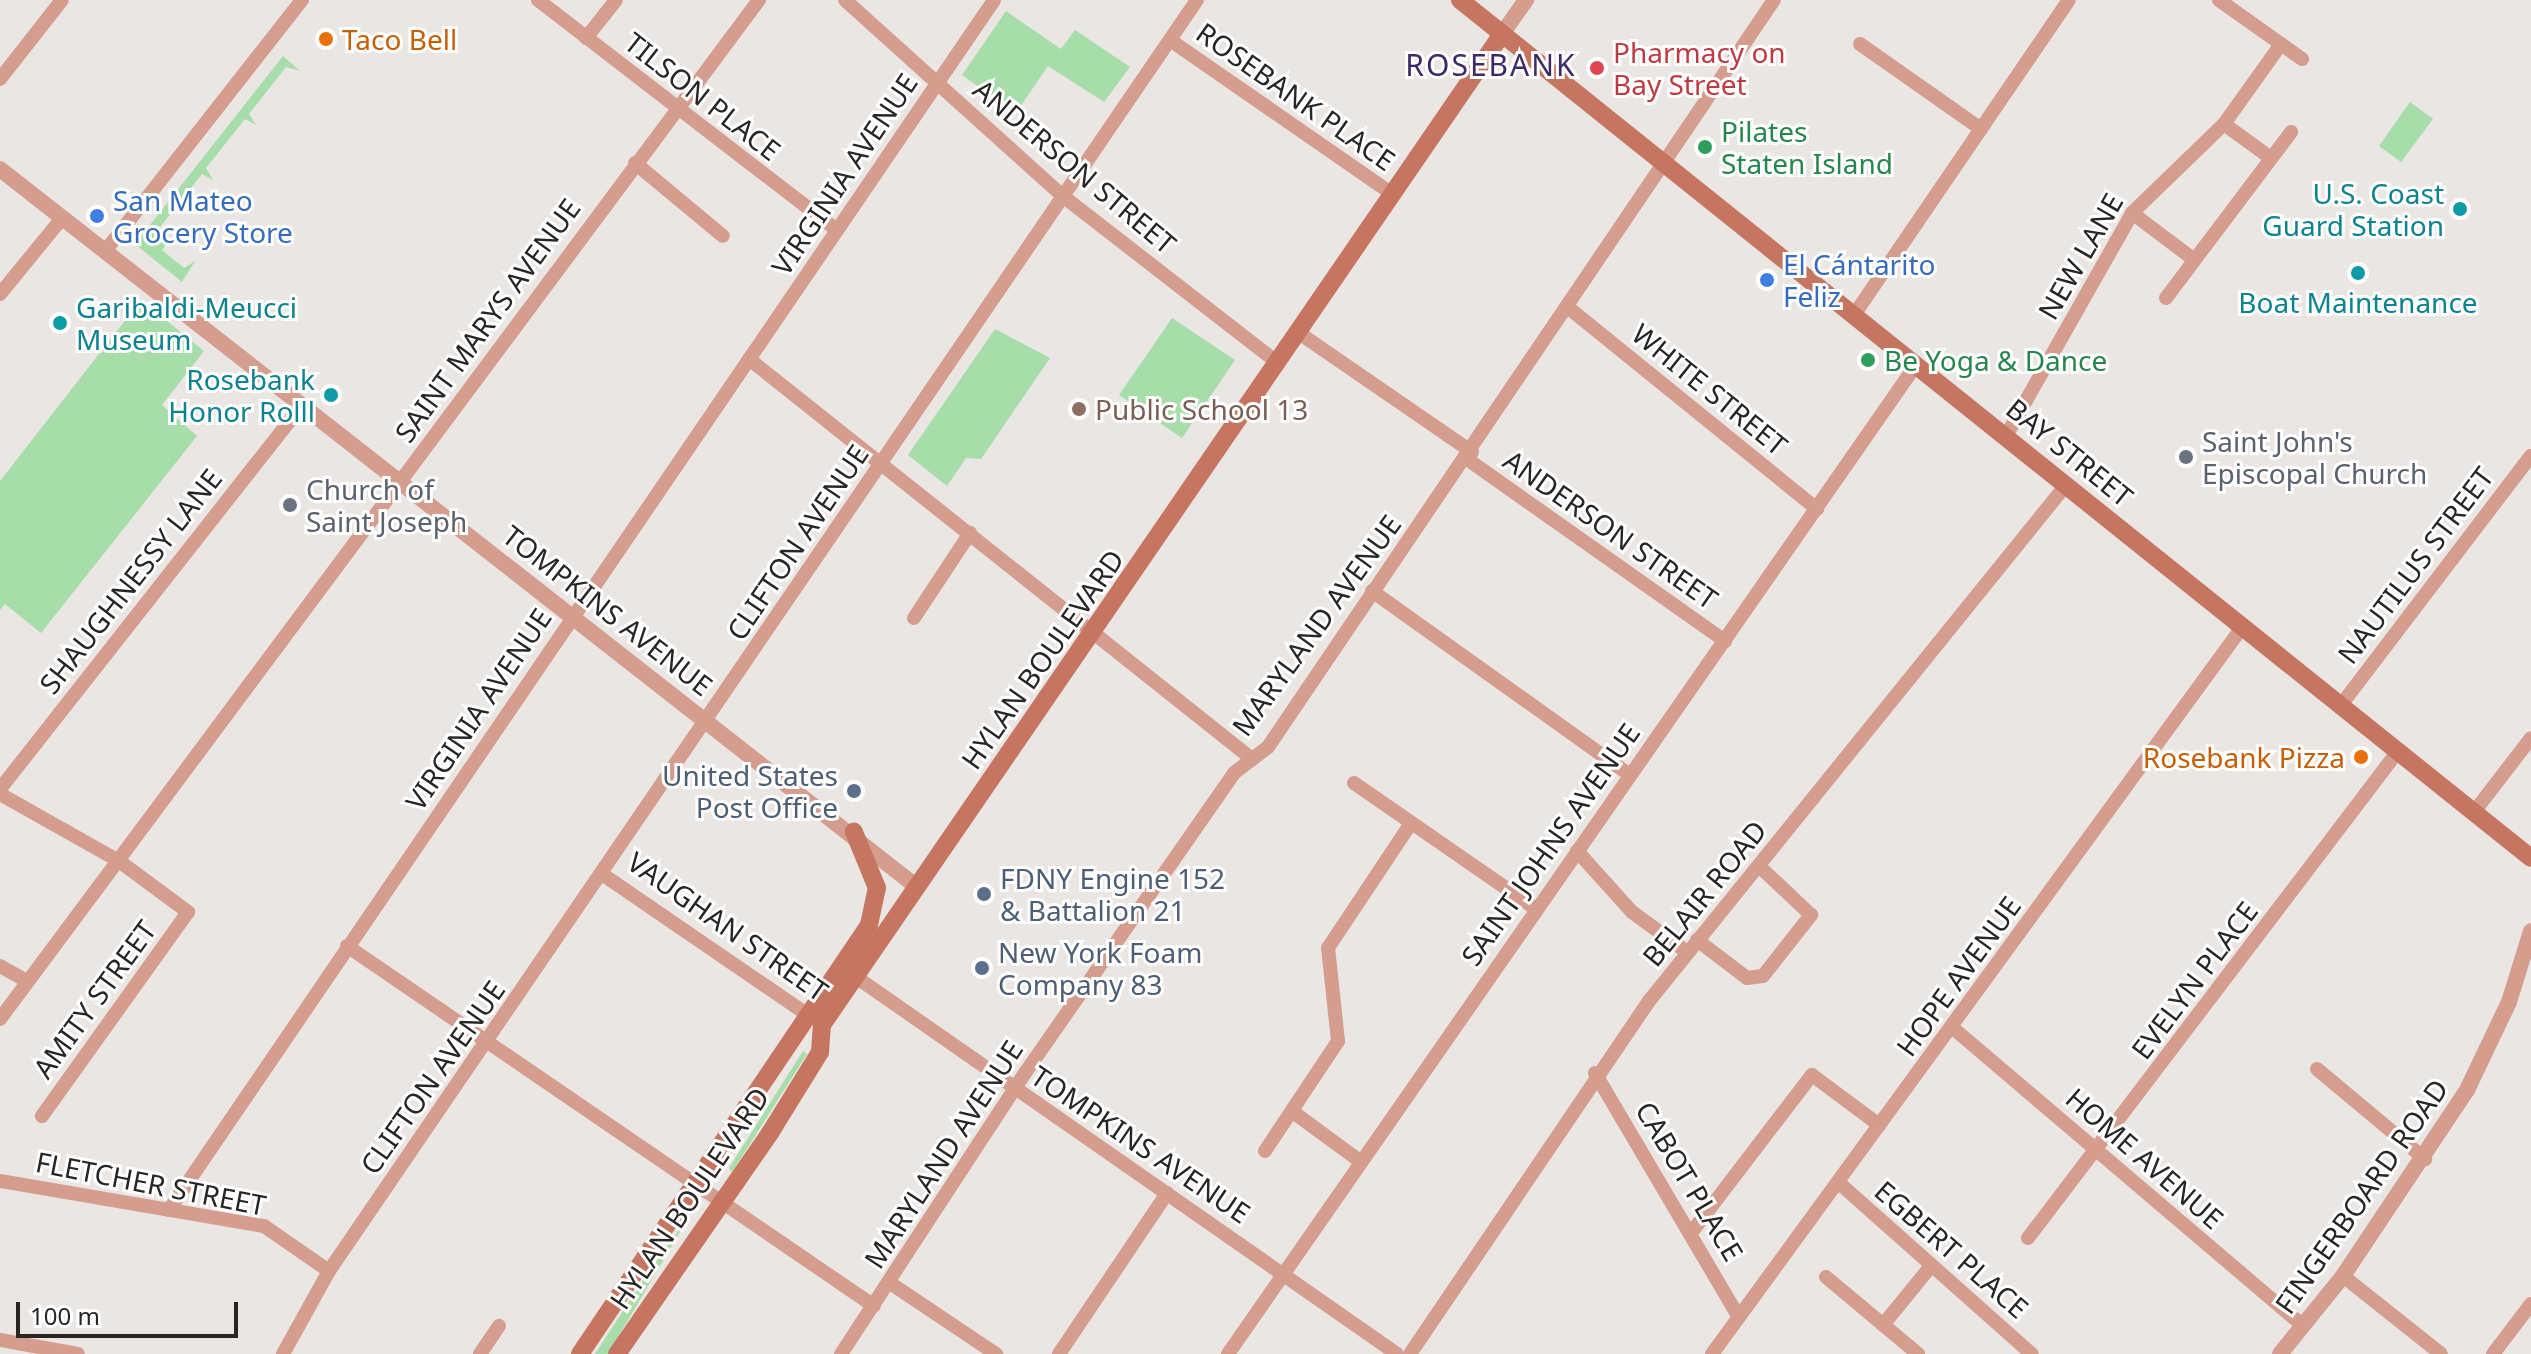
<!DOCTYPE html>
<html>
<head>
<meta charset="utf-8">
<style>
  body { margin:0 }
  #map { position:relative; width:2531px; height:1354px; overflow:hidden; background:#eae6e4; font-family:"Noto Sans",sans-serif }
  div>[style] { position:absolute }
  .green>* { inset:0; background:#a6dda9 }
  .minor>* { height:14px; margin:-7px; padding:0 7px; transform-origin:7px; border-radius:7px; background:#d49d8d }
  .tertiary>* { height:16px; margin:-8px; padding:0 8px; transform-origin:8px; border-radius:8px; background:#d49d8d }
  .secondary>* { height:18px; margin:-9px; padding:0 9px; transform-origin:9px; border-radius:9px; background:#c67660 }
  .dots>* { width:22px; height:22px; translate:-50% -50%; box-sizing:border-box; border:4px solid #fff; border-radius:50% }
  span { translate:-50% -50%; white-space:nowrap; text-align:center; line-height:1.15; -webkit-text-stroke:6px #fff; paint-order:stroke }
  .food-label { font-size:28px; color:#c56008 }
  .left { translate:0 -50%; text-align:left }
  .right { translate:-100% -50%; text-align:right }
  .health-label { font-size:28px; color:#be3a42 }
  .street-label { font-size:28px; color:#272625 }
  .leisure-label { font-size:28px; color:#27864d }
  .culture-label { font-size:28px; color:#0d838f }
  .shop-label { font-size:28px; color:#366cbe }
  .education-label { font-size:28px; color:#785e54 }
  .worship-label { font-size:28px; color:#5b616d }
  .service-label { font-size:28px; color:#4e5e75 }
  .neighbourhood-label { font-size:30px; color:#3c2b66; letter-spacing:2px }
  .scale { position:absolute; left:16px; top:1302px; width:222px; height:36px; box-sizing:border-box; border:4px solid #272625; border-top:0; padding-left:10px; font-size:24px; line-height:28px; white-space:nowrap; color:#272625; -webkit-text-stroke:6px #fff; paint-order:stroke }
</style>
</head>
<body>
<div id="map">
  <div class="green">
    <div style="clip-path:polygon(1006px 11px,1061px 49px,1075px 30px,1130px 67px,1104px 102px,1048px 66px,1016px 113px,962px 75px)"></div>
    <div style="clip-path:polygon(283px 56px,300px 71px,286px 67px,249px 114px,256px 125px,245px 119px,206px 168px,213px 180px,202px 174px,160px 227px,170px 239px,162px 250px,184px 268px,195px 261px,182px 282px,135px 244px)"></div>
    <div style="clip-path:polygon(2410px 102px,2433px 119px,2401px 162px,2379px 146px)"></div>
    <div style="clip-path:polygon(141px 300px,204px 351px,162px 405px,197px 436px,41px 633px,5px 604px,0 610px,0 481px)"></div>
    <div style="clip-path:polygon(1172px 318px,1235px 360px,1182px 438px,1119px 395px)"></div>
    <div style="clip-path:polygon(995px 329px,1050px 358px,981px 459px,966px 458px,947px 486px,908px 455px)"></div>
    <div style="clip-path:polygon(803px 1051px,807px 1054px,732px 1172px,729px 1168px)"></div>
    <div style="clip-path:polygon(690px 1215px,608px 1354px,595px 1354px,649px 1271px)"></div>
  </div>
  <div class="minor">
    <div style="left:538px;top:0;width:377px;rotate:37.6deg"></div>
    <div style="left:845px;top:0;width:295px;rotate:42deg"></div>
    <div style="left:1064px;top:197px;width:271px;rotate:37.8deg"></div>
    <div style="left:2219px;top:0;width:102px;rotate:35.4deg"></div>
    <div style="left:586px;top:38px;width:48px;rotate:-51.7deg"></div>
    <div style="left:1170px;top:40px;width:270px;rotate:34.7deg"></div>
    <div style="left:1860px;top:44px;width:148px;rotate:35.1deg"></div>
    <div style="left:0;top:79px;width:100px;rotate:-51.9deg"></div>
    <div style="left:2224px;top:124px;width:54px;rotate:36deg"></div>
    <div style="left:635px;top:163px;width:114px;rotate:39.7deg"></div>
    <div style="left:2132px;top:213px;width:75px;rotate:36.9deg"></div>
    <div style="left:106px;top:250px;width:318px;rotate:-51.9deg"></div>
    <div style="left:0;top:294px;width:99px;rotate:-50.7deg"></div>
    <div style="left:2166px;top:298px;width:208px;rotate:-53deg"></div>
    <div style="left:1570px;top:309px;width:318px;rotate:39deg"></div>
    <div style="left:1854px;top:315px;width:381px;rotate:-55.7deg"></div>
    <div style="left:1299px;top:333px;width:210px;rotate:34.5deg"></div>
    <div style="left:749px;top:359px;width:643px;rotate:38.49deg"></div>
    <div style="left:2006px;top:436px;width:256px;rotate:-60.5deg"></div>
    <div style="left:2132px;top:213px;width:128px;rotate:-44.1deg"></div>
    <div style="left:2224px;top:124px;width:98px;rotate:-54.5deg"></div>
    <div style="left:1467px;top:459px;width:316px;rotate:35.2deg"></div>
    <div style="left:1372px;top:591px;width:317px;rotate:35.5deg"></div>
    <div style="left:914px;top:618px;width:102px;rotate:-56.6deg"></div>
    <div style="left:2341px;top:705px;width:313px;rotate:-52.7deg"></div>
    <div style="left:1354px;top:783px;width:221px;rotate:34.7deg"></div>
    <div style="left:0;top:789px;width:489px;rotate:-51.8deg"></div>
    <div style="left:0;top:794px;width:137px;rotate:29.4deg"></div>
    <div style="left:119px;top:861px;width:86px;rotate:36.5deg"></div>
    <div style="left:188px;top:912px;width:251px;rotate:125.6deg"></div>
    <div style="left:2474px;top:812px;width:93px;rotate:-52.4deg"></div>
    <div style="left:1577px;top:851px;width:82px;rotate:48deg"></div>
    <div style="left:1632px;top:912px;width:68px;rotate:36deg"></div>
    <div style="left:602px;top:874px;width:255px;rotate:34.4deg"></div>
    <div style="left:1697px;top:940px;width:63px;rotate:37.2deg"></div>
    <div style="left:1747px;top:978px;width:16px;rotate:-7deg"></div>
    <div style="left:1763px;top:976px;width:78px;rotate:-51.8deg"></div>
    <div style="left:1811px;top:915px;width:70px;rotate:-136.7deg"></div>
    <div style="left:347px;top:946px;width:638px;rotate:34.34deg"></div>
    <div style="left:0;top:966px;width:31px;rotate:29deg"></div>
    <div style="left:856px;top:977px;width:659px;rotate:34.87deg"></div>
    <div style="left:0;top:1019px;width:1271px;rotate:-53.32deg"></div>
    <div style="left:1953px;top:1028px;width:460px;rotate:40.4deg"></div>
    <div style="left:2317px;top:1069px;width:141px;rotate:39.8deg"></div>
    <div style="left:1595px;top:1073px;width:283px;rotate:59.5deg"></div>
    <div style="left:1293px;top:1112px;width:84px;rotate:36.3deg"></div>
    <div style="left:1265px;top:1151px;width:132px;rotate:-56.4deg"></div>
    <div style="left:1338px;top:1041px;width:94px;rotate:-96.1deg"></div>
    <div style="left:1328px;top:948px;width:150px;rotate:-56.4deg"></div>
    <div style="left:0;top:1181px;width:268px;rotate:9.7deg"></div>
    <div style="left:264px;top:1226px;width:79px;rotate:34.7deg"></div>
    <div style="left:1838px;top:1182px;width:259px;rotate:41.6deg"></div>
    <div style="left:169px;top:1210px;width:1464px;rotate:-55.71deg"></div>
    <div style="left:1691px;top:1233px;width:199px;rotate:-52.6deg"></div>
    <div style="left:1812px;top:1075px;width:84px;rotate:36.7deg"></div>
    <div style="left:2028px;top:1238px;width:612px;rotate:-52.77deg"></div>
    <div style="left:2343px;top:1276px;width:125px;rotate:38.5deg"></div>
    <div style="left:1826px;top:1277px;width:120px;rotate:39.9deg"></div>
    <div style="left:890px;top:1283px;width:128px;rotate:33.8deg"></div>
    <div style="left:1883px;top:1325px;width:76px;rotate:-50.9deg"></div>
    <div style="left:0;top:1340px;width:79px;rotate:10.2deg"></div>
    <div style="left:283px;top:1354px;width:95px;rotate:-61deg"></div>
    <div style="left:329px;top:1271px;width:1539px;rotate:-55.67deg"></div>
    <div style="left:480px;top:1354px;width:34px;rotate:-56deg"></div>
    <div style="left:841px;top:1354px;width:336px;rotate:-56.8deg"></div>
    <div style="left:1025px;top:1073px;width:366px;rotate:-55.1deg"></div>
    <div style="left:1234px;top:773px;width:43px;rotate:-37.4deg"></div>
    <div style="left:1268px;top:747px;width:902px;rotate:-55.89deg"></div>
    <div style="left:1059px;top:1354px;width:194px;rotate:-56.1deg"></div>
    <div style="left:1228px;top:1354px;width:1205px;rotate:-55.18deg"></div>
    <div style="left:1410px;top:1354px;width:426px;rotate:-55.9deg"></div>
    <div style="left:1649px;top:1001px;width:663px;rotate:-51.06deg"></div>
    <div style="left:1712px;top:1354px;width:901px;rotate:-53.89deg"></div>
    <div style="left:2493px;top:1354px;width:63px;rotate:-52.8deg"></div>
  </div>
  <div class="tertiary">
    <div style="left:1502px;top:34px;width:42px;rotate:-54.8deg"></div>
    <div style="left:0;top:169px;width:1165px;rotate:38.06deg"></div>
    <div style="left:2280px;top:1354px;width:100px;rotate:-51.1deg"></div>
    <div style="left:2343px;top:1276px;width:224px;rotate:-56.3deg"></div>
    <div style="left:2467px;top:1090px;width:98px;rotate:-64.5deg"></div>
    <div style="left:2509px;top:1002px;width:74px;rotate:-72.8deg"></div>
  </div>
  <div class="secondary">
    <div style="left:1460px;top:0;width:1372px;rotate:38.7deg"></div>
    <div style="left:580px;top:1354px;width:517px;rotate:-56.03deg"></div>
    <div style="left:869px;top:925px;width:38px;rotate:-78deg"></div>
    <div style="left:877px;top:888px;width:61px;rotate:-112.3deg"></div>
    <div style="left:617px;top:1354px;width:269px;rotate:-55.3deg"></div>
    <div style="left:770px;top:1133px;width:95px;rotate:-58.3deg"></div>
    <div style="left:820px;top:1052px;width:27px;rotate:-86deg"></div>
    <div style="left:822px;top:1025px;width:1202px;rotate:-55.54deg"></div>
  </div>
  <div class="dots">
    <div style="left:326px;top:39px;background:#e8710a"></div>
    <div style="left:1597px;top:68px;background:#e0444e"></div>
    <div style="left:1705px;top:147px;background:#2e9e5b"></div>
    <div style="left:2460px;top:209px;background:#0f9aa8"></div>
    <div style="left:97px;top:216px;background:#3f7fe0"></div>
    <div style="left:2358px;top:273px;background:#0f9aa8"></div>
    <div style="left:1767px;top:280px;background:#3f7fe0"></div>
    <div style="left:60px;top:323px;background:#0f9aa8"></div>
    <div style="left:1868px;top:360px;background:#2e9e5b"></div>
    <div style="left:331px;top:395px;background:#0f9aa8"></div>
    <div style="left:1079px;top:409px;background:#8d6e63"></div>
    <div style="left:2186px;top:457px;background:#6b7280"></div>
    <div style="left:290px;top:505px;background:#6b7280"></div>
    <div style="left:2361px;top:757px;background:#e8710a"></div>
    <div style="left:854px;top:791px;background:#5c6f8a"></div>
    <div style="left:984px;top:894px;background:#5c6f8a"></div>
    <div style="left:982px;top:968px;background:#5c6f8a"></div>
  </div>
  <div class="food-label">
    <span class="left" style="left:342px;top:39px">Taco Bell</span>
    <span class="right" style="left:2345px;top:757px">Rosebank Pizza</span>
  </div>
  <div class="health-label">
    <span class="left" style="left:1613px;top:68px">Pharmacy on<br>Bay Street</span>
  </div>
  <div class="street-label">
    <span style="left:703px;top:96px;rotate:38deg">TILSON PLACE</span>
    <span style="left:1296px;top:96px;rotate:35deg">ROSEBANK PLACE</span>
    <span style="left:1075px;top:166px;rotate:40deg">ANDERSON STREET</span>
    <span style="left:844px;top:174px;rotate:-56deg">VIRGINIA AVENUE</span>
    <span style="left:2080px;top:256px;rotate:-60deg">NEW LANE</span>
    <span style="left:487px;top:320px;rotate:-54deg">SAINT MARYS AVENUE</span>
    <span style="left:1710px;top:389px;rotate:39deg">WHITE STREET</span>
    <span style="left:2070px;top:452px;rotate:39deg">BAY STREET</span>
    <span style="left:1611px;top:529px;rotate:35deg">ANDERSON STREET</span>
    <span style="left:797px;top:542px;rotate:-56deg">CLIFTON AVENUE</span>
    <span style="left:2415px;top:565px;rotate:-53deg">NAUTILUS STREET</span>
    <span style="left:130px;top:581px;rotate:-52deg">SHAUGHNESSY LANE</span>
    <span style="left:608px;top:610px;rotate:38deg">TOMPKINS AVENUE</span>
    <span style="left:1316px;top:625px;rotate:-54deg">MARYLAND AVENUE</span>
    <span style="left:1042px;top:659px;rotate:-55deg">HYLAN BOULEVARD</span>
    <span style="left:478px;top:709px;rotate:-56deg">VIRGINIA AVENUE</span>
    <span style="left:1550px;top:844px;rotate:-55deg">SAINT JOHNS AVENUE</span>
    <span style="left:1704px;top:893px;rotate:-51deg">BELAIR ROAD</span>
    <span style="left:728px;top:926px;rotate:35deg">VAUGHAN STREET</span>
    <span style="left:1958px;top:976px;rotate:-54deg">HOPE AVENUE</span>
    <span style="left:2194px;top:980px;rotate:-53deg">EVELYN PLACE</span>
    <span style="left:94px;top:999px;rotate:-54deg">AMITY STREET</span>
    <span style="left:432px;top:1077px;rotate:-55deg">CLIFTON AVENUE</span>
    <span style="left:1141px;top:1144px;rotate:34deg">TOMPKINS AVENUE</span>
    <span style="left:943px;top:1154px;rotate:-57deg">MARYLAND AVENUE</span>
    <span style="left:2145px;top:1158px;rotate:41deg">HOME AVENUE</span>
    <span style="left:1690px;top:1181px;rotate:59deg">CABOT PLACE</span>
    <span style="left:151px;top:1183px;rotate:11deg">FLETCHER STREET</span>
    <span style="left:2361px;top:1196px;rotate:-55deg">FINGERBOARD ROAD</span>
    <span style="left:689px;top:1198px;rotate:-56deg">HYLAN BOULEVARD</span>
    <span style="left:1952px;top:1249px;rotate:41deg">EGBERT PLACE</span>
  </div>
  <div class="leisure-label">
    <span class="left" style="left:1721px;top:147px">Pilates<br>Staten Island</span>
    <span class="left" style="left:1884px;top:360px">Be Yoga &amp; Dance</span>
  </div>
  <div class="culture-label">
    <span class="right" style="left:2444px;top:209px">U.S. Coast<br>Guard Station</span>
    <span style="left:2358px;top:302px">Boat Maintenance</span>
    <span class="left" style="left:76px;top:323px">Garibaldi-Meucci<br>Museum</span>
    <span class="right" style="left:315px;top:395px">Rosebank<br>Honor Rolll</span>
  </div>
  <div class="shop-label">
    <span class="left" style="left:113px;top:216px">San Mateo<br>Grocery Store</span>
    <span class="left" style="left:1783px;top:280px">El Cántarito<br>Feliz</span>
  </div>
  <div class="education-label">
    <span class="left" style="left:1095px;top:409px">Public School 13</span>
  </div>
  <div class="worship-label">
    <span class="left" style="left:2202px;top:457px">Saint John's<br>Episcopal Church</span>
    <span class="left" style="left:306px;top:505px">Church of<br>Saint Joseph</span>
  </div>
  <div class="service-label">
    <span class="right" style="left:838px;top:791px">United States<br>Post Office</span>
    <span class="left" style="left:1000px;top:894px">FDNY Engine 152<br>&amp; Battalion 21</span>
    <span class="left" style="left:998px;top:968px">New York Foam<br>Company 83</span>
  </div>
  <div class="neighbourhood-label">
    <span style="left:1491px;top:65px">ROSEBANK</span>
  </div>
  <div class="scale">100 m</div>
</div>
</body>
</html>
